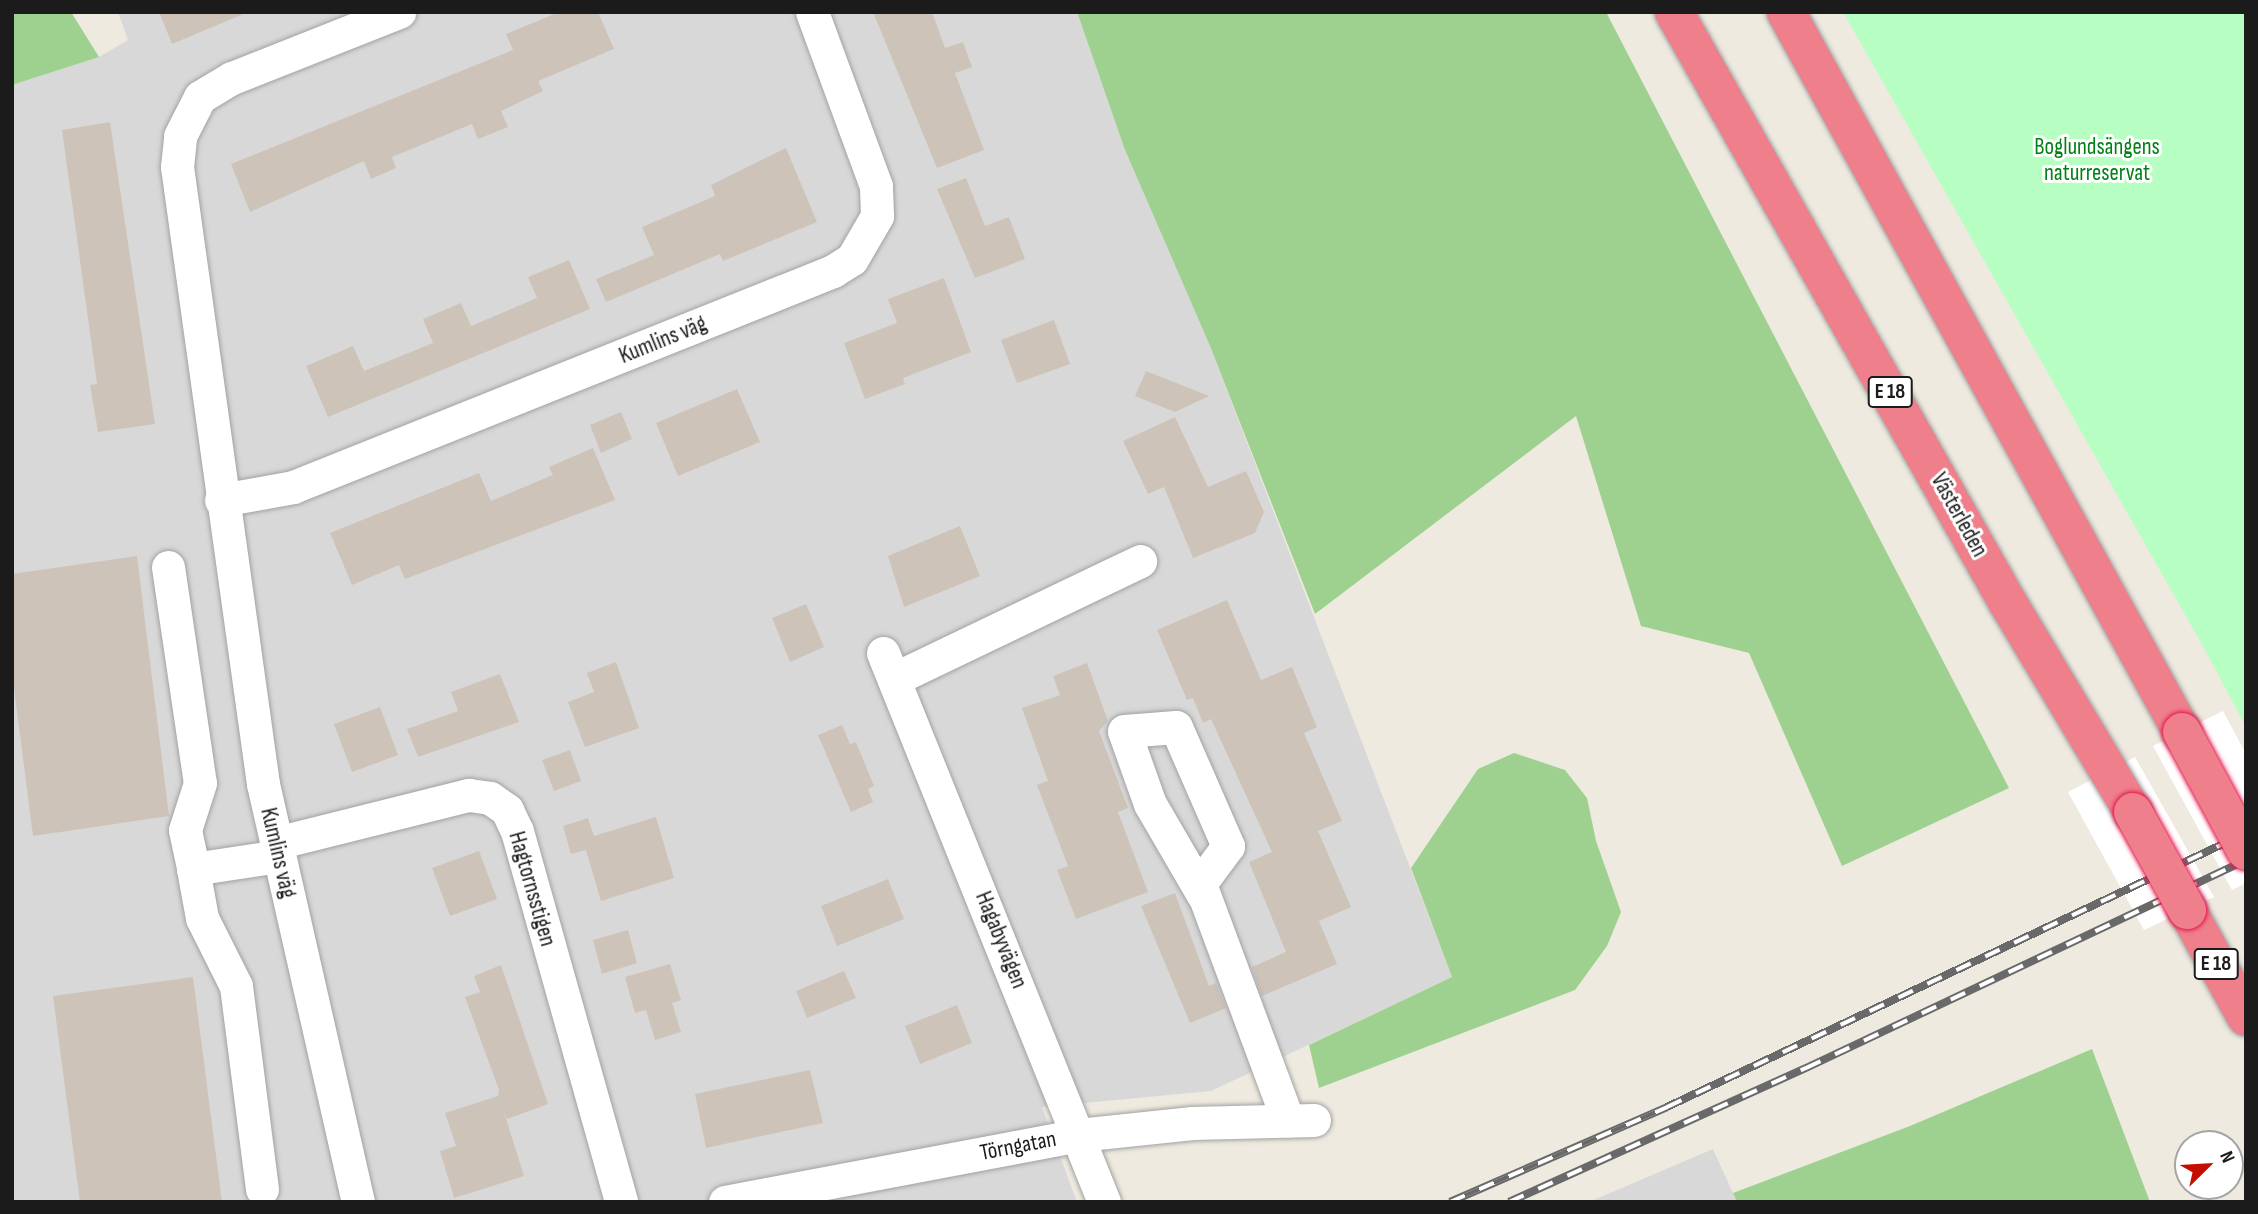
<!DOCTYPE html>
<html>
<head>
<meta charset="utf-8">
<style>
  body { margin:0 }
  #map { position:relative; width:2258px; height:1214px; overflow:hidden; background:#eeeadf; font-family:"Sofia Sans Condensed",sans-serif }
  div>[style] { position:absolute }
  .residential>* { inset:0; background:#d9d8d8 }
  .forest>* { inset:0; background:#9ed190 }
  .park>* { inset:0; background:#b6fec1 }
  .pier>* { inset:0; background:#fff }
  .building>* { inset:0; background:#cec3b8 }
  .roads { filter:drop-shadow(0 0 2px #a2a2a2) drop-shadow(0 0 2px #a2a2a2) }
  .minor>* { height:33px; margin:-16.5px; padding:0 16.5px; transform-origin:16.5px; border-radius:16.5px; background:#fff }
  .highway>* { height:38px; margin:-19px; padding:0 19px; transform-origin:19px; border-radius:19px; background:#ee7f8b }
  .rail>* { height:8px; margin-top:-4px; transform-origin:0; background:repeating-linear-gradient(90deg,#fff 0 16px,#696969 0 32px); box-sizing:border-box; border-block:2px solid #696969 }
  .bridges { filter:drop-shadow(0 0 2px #e5144c) drop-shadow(0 0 2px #e5144c) }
  .highway-bridge>* { height:38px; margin:-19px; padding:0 19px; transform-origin:19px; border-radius:19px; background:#ee7f8b }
  span { translate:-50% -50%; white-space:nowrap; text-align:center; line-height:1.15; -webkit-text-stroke:6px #fff; paint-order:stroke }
  .shield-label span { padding:2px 5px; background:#fff; border:2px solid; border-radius:5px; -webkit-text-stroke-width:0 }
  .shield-label { font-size:21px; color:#1b1b1b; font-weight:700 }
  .park-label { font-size:23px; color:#018115 }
  .street-label { font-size:23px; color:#1b1b1b }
  .frame { position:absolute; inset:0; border:14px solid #1b1b1b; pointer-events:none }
  .north { position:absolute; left:2174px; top:1130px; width:70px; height:70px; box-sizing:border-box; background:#fff; border:2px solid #a4a4a4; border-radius:50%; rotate:66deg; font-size:19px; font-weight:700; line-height:28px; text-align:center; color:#1b1b1b }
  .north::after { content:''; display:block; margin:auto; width:24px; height:32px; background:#c60e00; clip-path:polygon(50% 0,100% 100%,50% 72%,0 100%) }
</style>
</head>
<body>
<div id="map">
  <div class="residential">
    <div style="clip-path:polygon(118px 12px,1077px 12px,1125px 150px,1210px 346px,1452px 977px,1211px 1091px,1042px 1107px,1077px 1202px,12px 1202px,12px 85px,99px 57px,128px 40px)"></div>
    <div style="clip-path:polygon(1713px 1149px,1737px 1202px,1589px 1202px)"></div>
  </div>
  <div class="forest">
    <div style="clip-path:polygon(12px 12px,71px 12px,99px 57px,12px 85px)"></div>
    <div style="clip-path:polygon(1077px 12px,1606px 12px,2009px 788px,1842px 866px,1749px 653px,1641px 626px,1576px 416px,1315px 614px,1210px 346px,1125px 150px)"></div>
    <div style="clip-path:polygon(1514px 753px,1565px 770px,1587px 798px,1596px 841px,1621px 912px,1607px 946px,1575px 990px,1319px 1088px,1309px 1045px,1452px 977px,1411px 868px,1478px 769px)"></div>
    <div style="clip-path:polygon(2092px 1049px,2150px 1202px,1737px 1202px,1733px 1193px,1910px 1126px)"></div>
  </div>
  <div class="park">
    <div style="clip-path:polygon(1843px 12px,2246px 12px,2246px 727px,2204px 648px)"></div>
  </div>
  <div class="pier">
    <div style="clip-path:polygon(2223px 711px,2246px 754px,2246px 883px,2232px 890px,2153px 746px)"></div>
    <div style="clip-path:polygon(2135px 757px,2214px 897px,2144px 930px,2068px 792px)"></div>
  </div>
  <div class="building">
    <div style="clip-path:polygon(159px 12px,246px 12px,246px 13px,172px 44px)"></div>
    <div style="clip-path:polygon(559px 12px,598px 12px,614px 49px,538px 81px,543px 91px,501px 111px,508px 127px,478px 139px,472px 124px,392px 157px,396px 168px,371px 179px,364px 161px,250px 212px,231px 164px,513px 50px,506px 34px)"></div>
    <div style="clip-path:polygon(873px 12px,932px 12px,945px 48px,963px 42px,972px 67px,955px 73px,984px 150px,937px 168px)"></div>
    <div style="clip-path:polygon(110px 122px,155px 424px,98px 432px,90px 385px,97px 384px,62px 130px)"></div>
    <div style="clip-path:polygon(786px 148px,817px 222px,723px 261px,720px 254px,606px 302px,596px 279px,654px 255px,642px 227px,715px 196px,711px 185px)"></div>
    <div style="clip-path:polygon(966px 178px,985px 226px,1009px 217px,1025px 259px,975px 278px,937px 189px)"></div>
    <div style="clip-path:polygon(569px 260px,590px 309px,328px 417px,306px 366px,353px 346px,364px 371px,433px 343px,423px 319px,461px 303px,471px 326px,537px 298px,528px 277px)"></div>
    <div style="clip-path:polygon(944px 278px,971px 352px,903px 378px,905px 384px,865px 399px,844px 343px,897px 323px,888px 299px)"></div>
    <div style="clip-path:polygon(1054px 320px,1070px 364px,1017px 383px,1001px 340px)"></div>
    <div style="clip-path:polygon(1146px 371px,1209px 396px,1175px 412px,1135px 396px)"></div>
    <div style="clip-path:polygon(737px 389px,760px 442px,678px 476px,656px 423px)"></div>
    <div style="clip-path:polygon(621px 412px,632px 439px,601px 453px,590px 425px)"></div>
    <div style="clip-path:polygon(1175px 417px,1208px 487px,1246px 471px,1264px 512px,1255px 533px,1193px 558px,1164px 487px,1148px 494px,1123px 441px)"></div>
    <div style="clip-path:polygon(593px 448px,615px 500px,405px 579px,399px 565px,352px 585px,330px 533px,479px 473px,491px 501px,553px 475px,549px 467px)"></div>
    <div style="clip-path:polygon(960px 526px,980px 576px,904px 607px,888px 556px)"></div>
    <div style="clip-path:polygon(137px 556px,169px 816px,33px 836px,12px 673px,12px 574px)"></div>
    <div style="clip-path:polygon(1227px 600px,1261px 680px,1292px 667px,1317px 727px,1304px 733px,1342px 821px,1318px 831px,1351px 907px,1319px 921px,1337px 964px,1262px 996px,1252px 967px,1286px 952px,1249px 862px,1272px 852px,1211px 719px,1203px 723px,1193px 698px,1187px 700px,1157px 630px)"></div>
    <div style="clip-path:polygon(806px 604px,824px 647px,790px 662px,772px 618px)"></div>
    <div style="clip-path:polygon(616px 662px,639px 728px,585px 747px,568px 702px,594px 692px,587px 673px)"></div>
    <div style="clip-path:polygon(1087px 663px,1108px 721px,1099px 731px,1128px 808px,1118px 812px,1148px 892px,1076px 919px,1057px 870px,1068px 866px,1037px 785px,1048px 781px,1022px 708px,1060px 695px,1053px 676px)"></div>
    <div style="clip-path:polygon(500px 674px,519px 722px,418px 757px,407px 729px,458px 711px,451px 692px)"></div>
    <div style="clip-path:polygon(380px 707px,398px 755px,352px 772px,334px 724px)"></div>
    <div style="clip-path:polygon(842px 725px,850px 744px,856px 742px,874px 786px,868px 789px,873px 802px,851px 812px,818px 735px)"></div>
    <div style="clip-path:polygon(570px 750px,581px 781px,554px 791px,542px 760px)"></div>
    <div style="clip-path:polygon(656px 817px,674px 878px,601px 901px,586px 850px,571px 854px,563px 826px,588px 818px,594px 836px)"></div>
    <div style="clip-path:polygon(479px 851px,497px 899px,450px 916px,432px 868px)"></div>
    <div style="clip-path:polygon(888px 879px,904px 919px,837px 946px,821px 906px)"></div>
    <div style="clip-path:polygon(1175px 893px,1209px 986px,1216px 983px,1226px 1008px,1190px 1023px,1141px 906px)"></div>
    <div style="clip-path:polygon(628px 930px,637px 963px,602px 974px,593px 940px)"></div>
    <div style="clip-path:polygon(670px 964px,681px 1000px,672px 1003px,681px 1032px,655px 1040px,646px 1010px,635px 1013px,625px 977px)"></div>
    <div style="clip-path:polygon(501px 965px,548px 1104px,507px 1119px,504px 1112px,524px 1176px,454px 1198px,440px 1151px,456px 1146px,445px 1113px,498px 1096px,499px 1090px,465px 997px,480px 992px,474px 976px)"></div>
    <div style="clip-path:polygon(844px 971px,856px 998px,807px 1018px,796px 991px)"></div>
    <div style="clip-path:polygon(193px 977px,222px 1202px,80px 1202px,53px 996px)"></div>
    <div style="clip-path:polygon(957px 1005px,972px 1043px,920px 1064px,905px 1026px)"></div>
    <div style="clip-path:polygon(810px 1070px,823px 1123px,706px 1148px,695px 1094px)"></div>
  </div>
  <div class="roads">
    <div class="minor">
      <div style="left:221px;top:500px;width:73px;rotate:-10.2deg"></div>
      <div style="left:293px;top:487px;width:582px;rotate:-21.8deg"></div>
      <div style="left:833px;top:271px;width:22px;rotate:-32deg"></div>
      <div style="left:852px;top:259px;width:50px;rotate:-59.8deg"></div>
      <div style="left:877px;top:216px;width:30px;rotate:-92deg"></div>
      <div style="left:876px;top:186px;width:185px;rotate:-110.2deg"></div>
      <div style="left:168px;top:567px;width:218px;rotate:81.6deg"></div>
      <div style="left:200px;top:783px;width:49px;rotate:107.7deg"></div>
      <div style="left:185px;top:830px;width:40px;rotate:78deg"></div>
      <div style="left:883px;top:653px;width:592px;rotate:68.07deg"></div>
      <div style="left:894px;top:679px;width:273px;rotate:-25.6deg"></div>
      <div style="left:276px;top:843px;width:199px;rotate:-14deg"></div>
      <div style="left:469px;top:795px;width:21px;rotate:8deg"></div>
      <div style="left:490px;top:798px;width:21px;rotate:35deg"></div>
      <div style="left:507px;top:810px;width:23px;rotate:65deg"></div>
      <div style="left:517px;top:831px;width:385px;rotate:74.3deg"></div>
      <div style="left:1203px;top:895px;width:105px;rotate:-120.2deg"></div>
      <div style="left:1150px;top:804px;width:77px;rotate:-109.6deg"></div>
      <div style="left:1124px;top:731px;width:52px;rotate:-4.4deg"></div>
      <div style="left:1176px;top:727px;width:130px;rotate:66.4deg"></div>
      <div style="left:1228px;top:846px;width:47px;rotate:126.4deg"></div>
      <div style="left:1200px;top:884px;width:252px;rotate:69.6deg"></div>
      <div style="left:262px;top:1189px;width:205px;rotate:-97.3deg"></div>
      <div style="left:236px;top:986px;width:76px;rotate:-116.6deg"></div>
      <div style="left:202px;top:918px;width:50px;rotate:-100.4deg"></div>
      <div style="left:193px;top:869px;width:87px;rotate:-8.6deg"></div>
      <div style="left:358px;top:1202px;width:429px;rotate:-102.8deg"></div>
      <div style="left:263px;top:784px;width:623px;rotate:-97.93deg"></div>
      <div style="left:177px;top:167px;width:31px;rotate:-84deg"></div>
      <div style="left:180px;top:136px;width:44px;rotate:-62.9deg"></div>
      <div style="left:200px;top:97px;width:37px;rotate:-31deg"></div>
      <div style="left:232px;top:78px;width:180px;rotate:-21.6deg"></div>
      <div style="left:725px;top:1202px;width:359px;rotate:-10.7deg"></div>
      <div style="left:1078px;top:1135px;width:115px;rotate:-6deg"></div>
      <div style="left:1192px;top:1123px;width:122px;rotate:-1.4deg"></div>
    </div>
    <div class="highway">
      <div style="left:1674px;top:12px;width:679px;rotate:60.53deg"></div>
      <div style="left:2008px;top:603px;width:244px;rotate:59.1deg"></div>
      <div style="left:1786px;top:12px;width:822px;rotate:61.19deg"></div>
      <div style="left:2187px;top:910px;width:122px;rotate:61.1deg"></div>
    </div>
  </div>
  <div class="rail">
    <div style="left:1450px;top:1202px;width:237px;rotate:-23.6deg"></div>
    <div style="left:1667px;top:1107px;width:641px;rotate:-25.32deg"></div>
    <div style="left:1509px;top:1202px;width:326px;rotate:-24.3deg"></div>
    <div style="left:1806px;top:1068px;width:487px;rotate:-25.3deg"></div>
  </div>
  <div class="bridges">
    <div class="highway-bridge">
      <div style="left:2182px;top:732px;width:135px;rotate:61.7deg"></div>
      <div style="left:2133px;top:812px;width:112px;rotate:61.1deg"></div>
    </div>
  </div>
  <div class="shield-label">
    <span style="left:1890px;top:392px">E 18</span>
    <span style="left:2216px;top:964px">E 18</span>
  </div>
  <div class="park-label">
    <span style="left:2097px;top:160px">Boglundsängens<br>naturreservat</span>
  </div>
  <div class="street-label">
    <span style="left:663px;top:340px;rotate:-22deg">Kumlins väg</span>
    <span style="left:1959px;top:515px;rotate:61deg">Västerleden</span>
    <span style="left:278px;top:853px;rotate:77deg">Kumlins väg</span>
    <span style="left:532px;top:889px;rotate:74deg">Hagtornsstigen</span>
    <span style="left:1001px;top:940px;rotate:68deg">Hagabyvägen</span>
    <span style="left:1018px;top:1146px;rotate:-11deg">Törngatan</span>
  </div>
  <div class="frame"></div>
  <div class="north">N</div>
</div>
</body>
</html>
